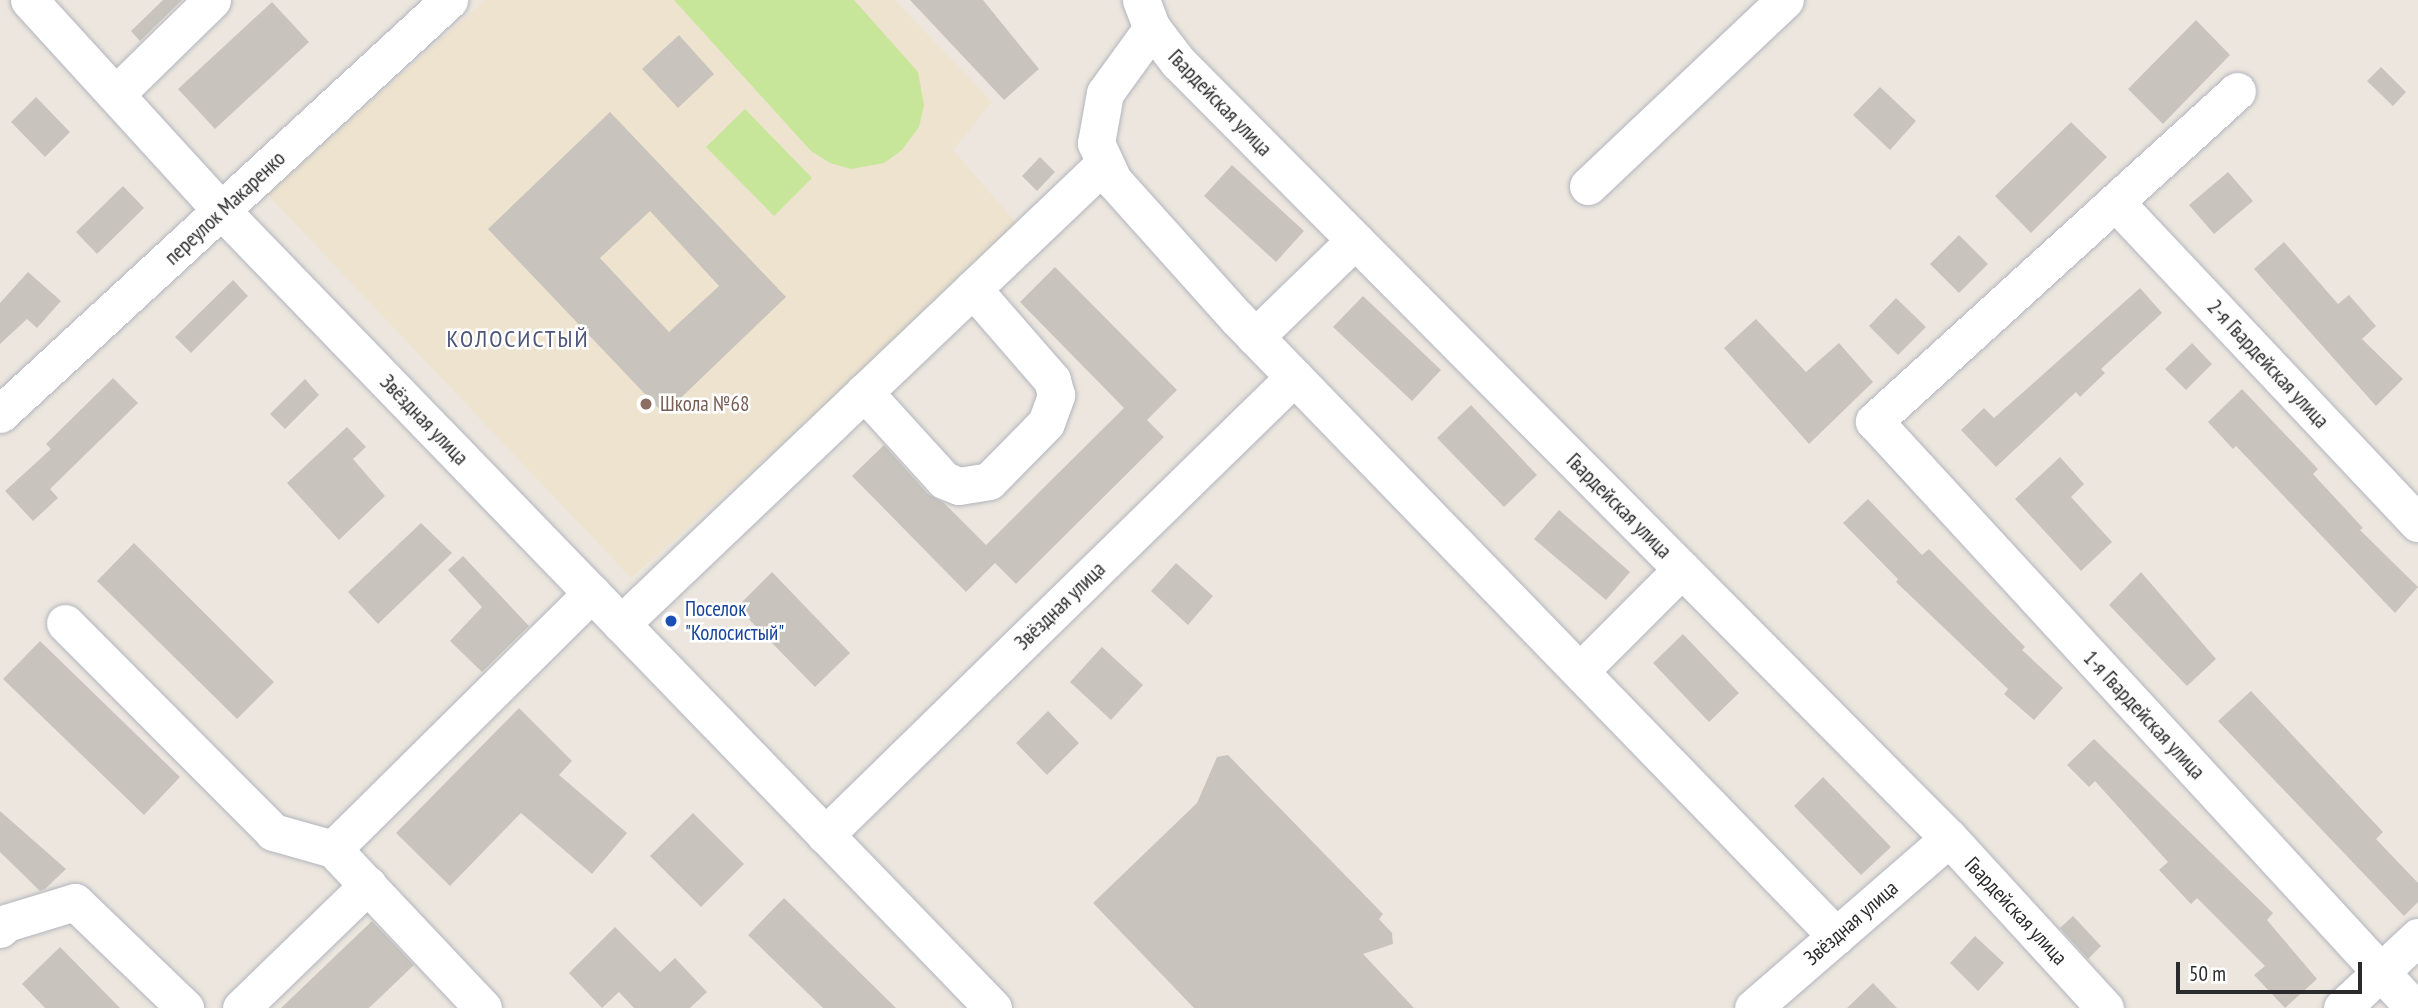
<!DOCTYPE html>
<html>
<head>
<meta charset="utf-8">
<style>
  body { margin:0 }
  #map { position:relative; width:2418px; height:1008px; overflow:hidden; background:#ece6de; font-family:"PT Sans Narrow",sans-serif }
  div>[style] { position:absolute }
  .education>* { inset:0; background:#ede3cf }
  .pitch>* { inset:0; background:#c7e69a }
  .building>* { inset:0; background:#c8c4bd }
  .roads { filter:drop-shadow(0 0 2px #b2b5be) drop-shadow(0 0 2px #b2b5be) }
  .minor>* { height:37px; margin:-18.5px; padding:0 18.5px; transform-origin:18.5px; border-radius:18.5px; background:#fff }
  .dots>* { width:19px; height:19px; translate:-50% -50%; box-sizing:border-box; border:4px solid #fff; border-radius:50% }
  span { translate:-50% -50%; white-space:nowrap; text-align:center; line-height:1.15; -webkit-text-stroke:5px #fff; paint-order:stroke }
  .street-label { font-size:21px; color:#2b2b2b }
  .education-label { font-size:21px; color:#785e54 }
  .left { translate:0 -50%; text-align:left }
  .transit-label { font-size:21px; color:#164399 }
  .quarter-label { font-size:24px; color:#4e567a; letter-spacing:2px }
  .scale { position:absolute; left:2176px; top:962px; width:186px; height:32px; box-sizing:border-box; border:4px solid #2b2b2b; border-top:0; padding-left:9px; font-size:21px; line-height:24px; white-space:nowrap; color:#2b2b2b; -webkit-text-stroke:5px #fff; paint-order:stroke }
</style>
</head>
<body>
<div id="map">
  <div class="education">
    <div style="clip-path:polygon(485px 0,895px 0,992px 102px,953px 150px,1022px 230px,631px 578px,267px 194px)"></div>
  </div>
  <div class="pitch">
    <div style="clip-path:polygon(674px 0,854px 0,918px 72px,924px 105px,919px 127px,902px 150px,884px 163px,851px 169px,830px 163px,811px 151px)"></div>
    <div style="clip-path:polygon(745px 109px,812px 178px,774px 216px,706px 147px)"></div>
  </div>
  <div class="building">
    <div style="clip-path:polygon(163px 0,182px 0,140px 41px,131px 31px)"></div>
    <div style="clip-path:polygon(910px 0,983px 0,1039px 69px,1004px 100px)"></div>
    <div style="clip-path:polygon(272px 2px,309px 42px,215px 129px,178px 89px)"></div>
    <div style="clip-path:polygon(2196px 20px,2230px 55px,2163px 124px,2128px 89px)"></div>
    <div style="clip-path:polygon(679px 35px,714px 74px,678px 108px,642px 69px)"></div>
    <div style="clip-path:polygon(2381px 67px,2406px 92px,2393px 106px,2367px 81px)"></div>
    <div style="clip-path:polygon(1880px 87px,1916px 121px,1890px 150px,1853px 115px)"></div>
    <div style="clip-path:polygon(36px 97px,70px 132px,45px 157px,11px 122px)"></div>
    <div style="clip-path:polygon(evenodd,610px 112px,786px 297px,664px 414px,488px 229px,610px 112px,650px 211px,719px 286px,669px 332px,600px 258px,650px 211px)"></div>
    <div style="clip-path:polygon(2071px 122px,2107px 157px,2031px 233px,1995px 196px)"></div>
    <div style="clip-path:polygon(1040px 157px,1055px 172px,1037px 191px,1022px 176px)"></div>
    <div style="clip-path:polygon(1232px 165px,1304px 231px,1276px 262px,1204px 196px)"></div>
    <div style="clip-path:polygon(2228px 172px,2253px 201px,2214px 234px,2189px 205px)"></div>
    <div style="clip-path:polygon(123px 186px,144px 208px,97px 254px,76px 232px)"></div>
    <div style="clip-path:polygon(1959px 235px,1988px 264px,1959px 293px,1930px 264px)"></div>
    <div style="clip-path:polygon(2284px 242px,2338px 304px,2349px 295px,2376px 326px,2362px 339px,2403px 379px,2376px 406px,2254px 269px)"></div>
    <div style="clip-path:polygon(1055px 267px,1177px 390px,1147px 420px,1164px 437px,1016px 584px,995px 563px,966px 592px,852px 476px,884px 445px,928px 494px,944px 503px,986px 545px,1124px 408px,1020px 302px)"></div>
    <div style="clip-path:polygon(28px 272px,61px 301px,37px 328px,27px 319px,0 344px,0 303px)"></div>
    <div style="clip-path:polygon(233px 280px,248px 296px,191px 353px,175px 337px)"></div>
    <div style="clip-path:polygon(2140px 288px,2162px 313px,2101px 369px,2105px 373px,2080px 397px,2076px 392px,1996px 467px,1961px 430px,1984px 408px,1994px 418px)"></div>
    <div style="clip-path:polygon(1363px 296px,1441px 370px,1412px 401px,1333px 327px)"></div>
    <div style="clip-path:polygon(1896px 298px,1926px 327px,1898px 355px,1869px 326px)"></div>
    <div style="clip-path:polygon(1756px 319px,1806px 372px,1839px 343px,1873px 382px,1809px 444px,1724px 348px)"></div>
    <div style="clip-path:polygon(2192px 343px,2212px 364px,2186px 390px,2165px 369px)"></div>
    <div style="clip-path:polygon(113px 378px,138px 403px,50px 489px,58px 498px,33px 521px,5px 491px,51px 449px,46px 444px)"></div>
    <div style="clip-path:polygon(305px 379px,319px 395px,285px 429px,270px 414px)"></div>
    <div style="clip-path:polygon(2242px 389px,2318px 469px,2313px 474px,2363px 528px,2360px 530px,2418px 587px,2395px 613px,2236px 446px,2233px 449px,2208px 422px)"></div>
    <div style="clip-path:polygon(1471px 405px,1537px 475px,1504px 507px,1437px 438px)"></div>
    <div style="clip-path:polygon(347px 427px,366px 447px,353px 459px,385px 496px,339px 540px,287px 483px)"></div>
    <div style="clip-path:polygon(2060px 457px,2084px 484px,2071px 497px,2112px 542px,2081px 571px,2015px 499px)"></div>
    <div style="clip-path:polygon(1868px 499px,1922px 555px,1929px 549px,2025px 647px,2022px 650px,2063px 688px,2034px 720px,2004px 694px,2008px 689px,1896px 582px,1898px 579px,1843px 523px)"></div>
    <div style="clip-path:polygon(1559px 510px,1630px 572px,1606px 600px,1534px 539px)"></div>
    <div style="clip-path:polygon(421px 523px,452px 553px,378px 624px,348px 592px)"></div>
    <div style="clip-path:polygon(134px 543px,274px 682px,237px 719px,97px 581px)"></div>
    <div style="clip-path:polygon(463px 556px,529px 626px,482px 672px,450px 641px,482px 607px,448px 570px)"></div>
    <div style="clip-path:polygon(1176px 563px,1213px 596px,1188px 625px,1151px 591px)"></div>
    <div style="clip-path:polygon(772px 572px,850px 653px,815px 687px,737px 607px)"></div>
    <div style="clip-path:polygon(2141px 572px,2216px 659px,2187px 686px,2109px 605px)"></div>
    <div style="clip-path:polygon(1683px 634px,1739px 693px,1709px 722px,1653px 663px)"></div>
    <div style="clip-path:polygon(40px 641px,180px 777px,144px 815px,3px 679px)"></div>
    <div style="clip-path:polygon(1102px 647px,1143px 685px,1111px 720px,1070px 682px)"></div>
    <div style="clip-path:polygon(2251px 691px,2383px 832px,2376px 839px,2418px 883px,2418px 902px,2404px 916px,2218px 721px)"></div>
    <div style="clip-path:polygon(519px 708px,572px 761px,559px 775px,627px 833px,592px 874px,521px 813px,450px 886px,396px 833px)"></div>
    <div style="clip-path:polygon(1048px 711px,1079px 743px,1047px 775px,1016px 743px)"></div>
    <div style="clip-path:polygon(2094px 739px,2273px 913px,2267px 920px,2317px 979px,2285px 1008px,2254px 975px,2265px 966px,2197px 898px,2191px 904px,2159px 870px,2168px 862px,2095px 781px,2089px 787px,2067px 765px)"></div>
    <div style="clip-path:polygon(1228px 755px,1383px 914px,1379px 919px,1392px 933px,1393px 944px,1363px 954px,1414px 1008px,1194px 1008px,1093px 903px,1197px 803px,1217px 757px)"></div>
    <div style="clip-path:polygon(1823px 777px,1891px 847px,1861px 875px,1794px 806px)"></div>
    <div style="clip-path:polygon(0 811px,66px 869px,45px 889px,40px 891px,0 852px)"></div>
    <div style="clip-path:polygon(693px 813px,744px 864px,701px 907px,650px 856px)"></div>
    <div style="clip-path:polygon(784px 898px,896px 1008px,823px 1008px,748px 935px)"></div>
    <div style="clip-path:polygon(2073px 916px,2101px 946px,2088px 959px,2060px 928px)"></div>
    <div style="clip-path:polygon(372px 921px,414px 965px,369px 1008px,281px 1008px)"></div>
    <div style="clip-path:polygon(615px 927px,660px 972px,675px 958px,707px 992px,690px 1008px,634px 1008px,619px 992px,602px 1008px,569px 973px)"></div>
    <div style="clip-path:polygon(1975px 936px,2004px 963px,1978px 991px,1950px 963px)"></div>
    <div style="clip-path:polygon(60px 947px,120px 1008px,45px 1008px,22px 984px)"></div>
    <div style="clip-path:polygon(1873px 983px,1897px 1008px,1847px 1008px)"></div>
  </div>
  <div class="roads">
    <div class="minor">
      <div style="left:29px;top:0;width:286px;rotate:47.6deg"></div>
      <div style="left:222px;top:211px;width:1109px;rotate:45.95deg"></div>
      <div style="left:1141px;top:0;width:30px;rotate:69deg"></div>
      <div style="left:1152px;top:28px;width:43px;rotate:52.6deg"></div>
      <div style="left:1178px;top:62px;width:1094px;rotate:45.19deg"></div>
      <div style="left:1949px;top:838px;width:231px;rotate:47.5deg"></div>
      <div style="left:1152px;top:28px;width:80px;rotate:125.9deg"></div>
      <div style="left:1105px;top:93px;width:51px;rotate:100.2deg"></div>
      <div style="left:1096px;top:143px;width:41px;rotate:65.3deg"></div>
      <div style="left:1113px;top:180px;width:186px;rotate:48.1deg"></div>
      <div style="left:1237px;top:318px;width:861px;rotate:45.89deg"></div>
      <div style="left:2237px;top:91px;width:491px;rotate:137.7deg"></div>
      <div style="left:1874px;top:421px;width:798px;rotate:47.39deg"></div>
      <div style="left:117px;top:93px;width:133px;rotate:-44.4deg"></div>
      <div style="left:1588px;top:186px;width:271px;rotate:-43.4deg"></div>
      <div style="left:2118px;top:205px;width:437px;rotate:46.7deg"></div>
      <div style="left:1255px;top:337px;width:139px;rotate:-44.1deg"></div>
      <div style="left:864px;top:392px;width:119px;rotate:47.7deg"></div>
      <div style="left:944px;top:480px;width:16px;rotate:22deg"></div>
      <div style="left:959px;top:486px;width:30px;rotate:-9deg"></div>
      <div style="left:989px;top:481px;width:81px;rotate:-45.5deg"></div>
      <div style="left:1046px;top:423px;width:30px;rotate:-70deg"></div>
      <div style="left:1056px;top:395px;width:16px;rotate:-105deg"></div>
      <div style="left:1052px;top:380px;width:121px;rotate:-131deg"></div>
      <div style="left:0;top:414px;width:611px;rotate:-42.68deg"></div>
      <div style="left:65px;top:623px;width:295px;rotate:45.1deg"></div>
      <div style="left:273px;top:832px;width:62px;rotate:15.8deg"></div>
      <div style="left:621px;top:624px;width:668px;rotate:-43.61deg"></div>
      <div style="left:1580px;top:671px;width:144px;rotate:-45deg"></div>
      <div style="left:825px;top:835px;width:656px;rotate:-44.32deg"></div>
      <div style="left:0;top:929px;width:8px;rotate:-45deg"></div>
      <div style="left:6px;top:923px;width:72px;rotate:-16.9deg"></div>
      <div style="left:75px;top:902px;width:153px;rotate:43.9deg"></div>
      <div style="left:241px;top:1008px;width:177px;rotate:-44.1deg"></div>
      <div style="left:483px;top:1008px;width:219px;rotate:-133.3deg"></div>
      <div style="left:333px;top:849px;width:364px;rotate:-44.7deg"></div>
      <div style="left:1753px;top:1008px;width:259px;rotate:-40.9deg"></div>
      <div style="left:2342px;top:1008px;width:104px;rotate:-43.1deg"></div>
    </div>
  </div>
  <div class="dots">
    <div style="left:646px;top:404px;background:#8d6e63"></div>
    <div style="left:671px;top:621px;background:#1a4fb4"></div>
  </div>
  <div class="street-label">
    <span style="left:1220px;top:103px;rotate:46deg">Гвардейская улица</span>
    <span style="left:225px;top:208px;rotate:-43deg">переулок Макаренко</span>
    <span style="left:2268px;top:364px;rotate:47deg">2-я Гвардейская улица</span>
    <span style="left:424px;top:420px;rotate:46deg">Звёздная улица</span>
    <span style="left:1619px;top:506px;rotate:45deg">Гвардейская улица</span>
    <span style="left:1060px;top:606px;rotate:-44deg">Звёздная улица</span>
    <span style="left:2144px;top:715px;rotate:47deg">1-я Гвардейская улица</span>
    <span style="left:2016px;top:911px;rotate:47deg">Гвардейская улица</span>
    <span style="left:1851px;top:923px;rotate:-41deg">Звёздная улица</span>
  </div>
  <div class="education-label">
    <span class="left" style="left:660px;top:404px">Школа №68</span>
  </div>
  <div class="transit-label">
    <span class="left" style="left:685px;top:621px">Поселок<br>"Колосистый"</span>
  </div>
  <div class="quarter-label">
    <span style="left:518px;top:339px">КОЛОСИСТЫЙ</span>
  </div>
  <div class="scale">50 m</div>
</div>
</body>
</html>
